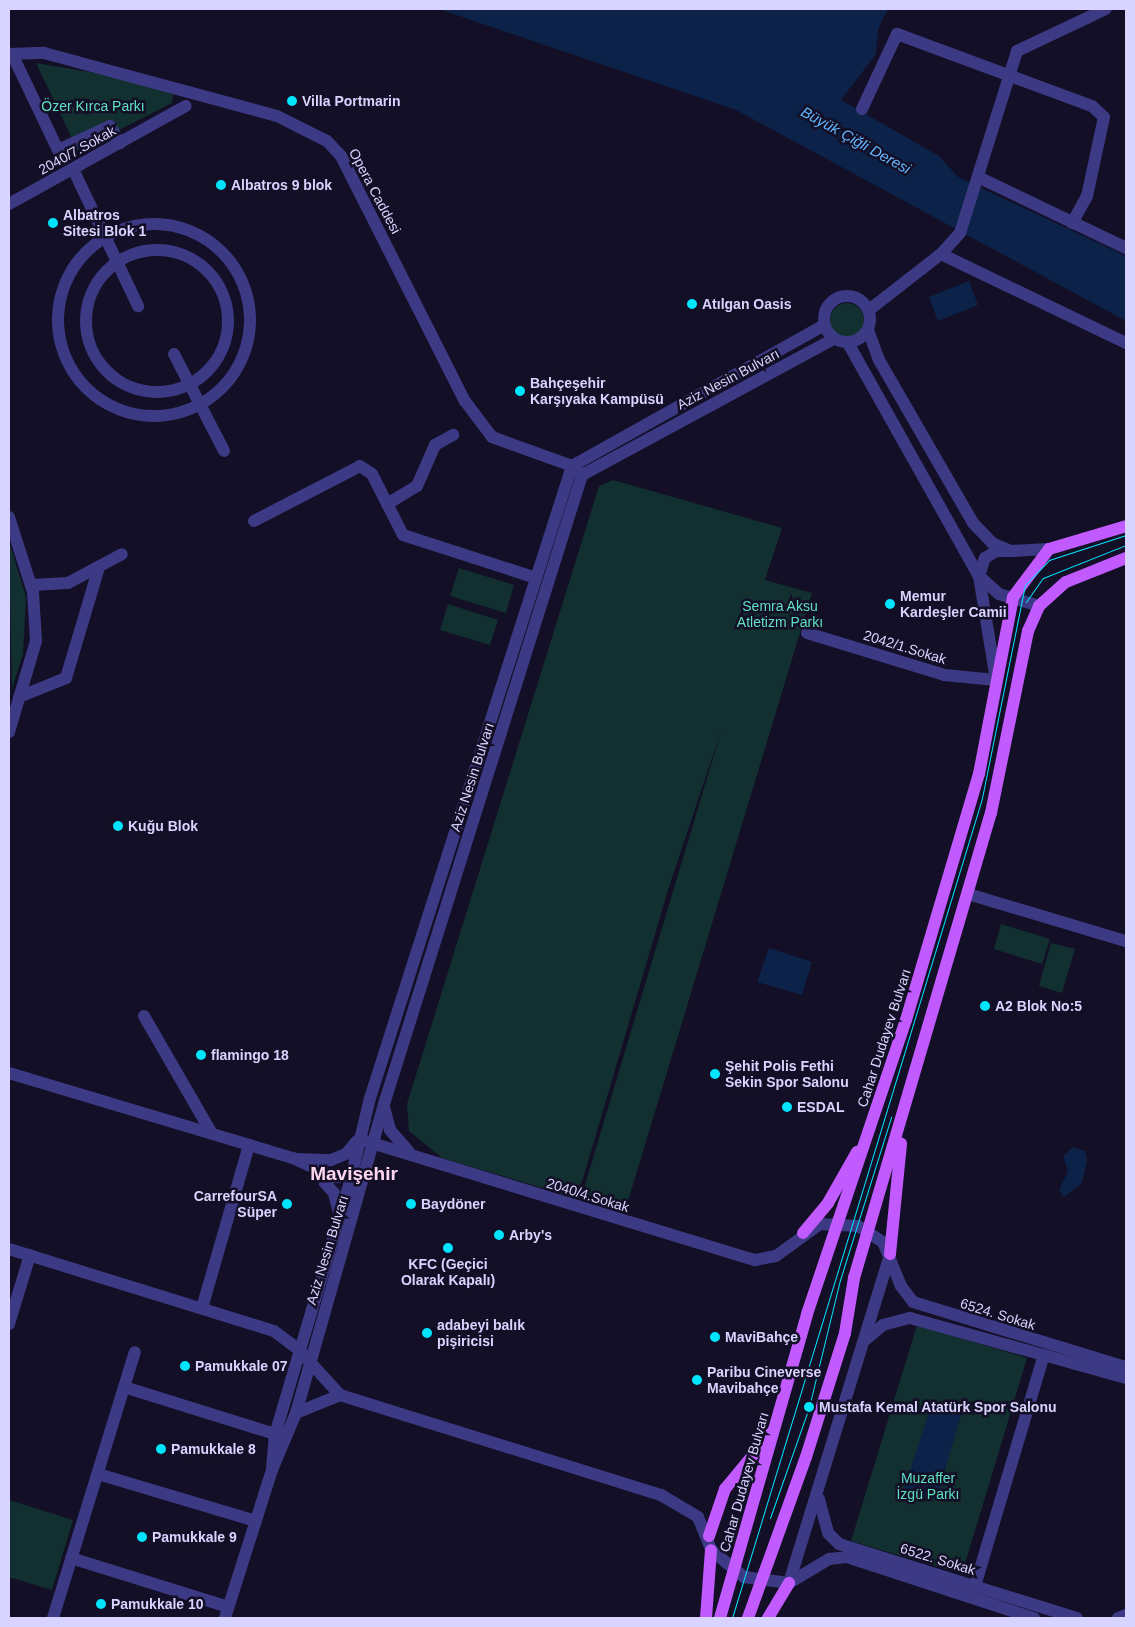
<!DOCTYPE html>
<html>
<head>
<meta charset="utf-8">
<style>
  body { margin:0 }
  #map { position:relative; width:1135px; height:1627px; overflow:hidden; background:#130f26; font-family:Helvetica,sans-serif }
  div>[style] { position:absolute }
  .green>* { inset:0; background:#12302f }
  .round { border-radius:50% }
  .water>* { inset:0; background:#0c2248 }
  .minor>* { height:12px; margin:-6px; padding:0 6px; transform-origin:6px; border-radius:6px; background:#3d3a85 }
  .minor>.ring { margin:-6px; padding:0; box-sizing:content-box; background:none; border:12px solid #3d3a85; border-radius:50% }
  .major>* { height:12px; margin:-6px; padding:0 6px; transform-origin:6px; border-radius:6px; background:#c25bff }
  .tram>* { height:1px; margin:-0.5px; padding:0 0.5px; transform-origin:0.5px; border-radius:0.5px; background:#00e5ff }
  .dots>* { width:14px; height:14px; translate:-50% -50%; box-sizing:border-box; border:2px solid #130f26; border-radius:50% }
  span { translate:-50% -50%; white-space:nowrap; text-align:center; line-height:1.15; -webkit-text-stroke:5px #130f26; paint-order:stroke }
  .poi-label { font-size:14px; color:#d9d4ff; font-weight:700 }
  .left { translate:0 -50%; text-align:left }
  .right { translate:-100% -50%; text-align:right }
  .park-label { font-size:14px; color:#5fe0c0 }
  .street-label { font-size:14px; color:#d9d4ff }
  .water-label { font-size:15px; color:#62b6ff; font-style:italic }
  .district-label { font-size:19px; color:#ffd6f0; font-weight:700 }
  .frame { position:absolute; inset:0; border:10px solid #d9d4ff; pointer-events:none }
</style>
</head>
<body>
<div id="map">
  <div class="green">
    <div style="clip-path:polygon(36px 63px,108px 75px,173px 94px,172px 103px,78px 151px)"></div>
    <div class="round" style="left:830px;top:303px;width:34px;height:34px"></div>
    <div style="clip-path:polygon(613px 480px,782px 528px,765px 580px,812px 593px,625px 1211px,581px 1198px,722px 728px,668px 890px,582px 1182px,569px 1196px,442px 1158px,409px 1131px,407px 1104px,599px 486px)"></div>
    <div style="clip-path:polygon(9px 541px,26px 597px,23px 654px,12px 689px)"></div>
    <div style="clip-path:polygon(459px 568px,514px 585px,506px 613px,450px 596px)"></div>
    <div style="clip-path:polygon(448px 604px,498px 620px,490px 645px,440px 630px)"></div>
    <div style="clip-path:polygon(1001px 924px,1050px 939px,1042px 964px,994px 949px)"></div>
    <div style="clip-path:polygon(1051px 943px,1075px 949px,1062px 993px,1039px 986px)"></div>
    <div style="clip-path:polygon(917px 1325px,1027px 1358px,962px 1574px,851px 1541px)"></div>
    <div style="clip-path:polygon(9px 1500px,73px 1520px,52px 1590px,9px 1577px)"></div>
  </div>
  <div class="water">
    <div style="clip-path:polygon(439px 9px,888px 9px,878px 29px,876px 54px,841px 100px,939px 156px,958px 177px,1126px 256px,1126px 321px,736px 110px)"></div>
    <div style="clip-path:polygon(969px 281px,978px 305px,938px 321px,929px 297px)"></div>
    <div style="clip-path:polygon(769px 948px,812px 962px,802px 995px,757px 982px)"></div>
    <div style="clip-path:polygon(1073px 1147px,1085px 1151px,1087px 1161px,1082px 1183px,1064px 1197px,1059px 1190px,1068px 1171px,1063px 1156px)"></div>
    <div style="clip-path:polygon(932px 1402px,962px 1412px,936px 1500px,904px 1490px)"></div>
  </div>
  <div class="minor">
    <div style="left:9px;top:54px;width:35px;rotate:-2deg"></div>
    <div style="left:44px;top:53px;width:34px;rotate:15deg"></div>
    <div style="left:77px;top:62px;width:207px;rotate:15.1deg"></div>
    <div style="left:277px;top:116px;width:56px;rotate:26.6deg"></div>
    <div style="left:327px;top:141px;width:21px;rotate:47deg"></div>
    <div style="left:341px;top:156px;width:275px;rotate:63.2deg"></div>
    <div style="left:465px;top:401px;width:45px;rotate:53.1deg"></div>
    <div style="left:492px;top:437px;width:85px;rotate:19.9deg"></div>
    <div style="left:572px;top:466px;width:663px;rotate:107.72deg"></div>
    <div style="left:370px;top:1098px;width:82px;rotate:103.4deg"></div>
    <div style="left:351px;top:1178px;width:267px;rotate:106.5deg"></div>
    <div style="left:275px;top:1434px;width:36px;rotate:95deg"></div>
    <div style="left:12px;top:54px;width:106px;rotate:64.4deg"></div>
    <div style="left:58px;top:150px;width:57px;rotate:-24.8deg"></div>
    <div style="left:110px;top:126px;width:20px;rotate:60deg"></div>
    <div style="left:862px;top:109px;width:83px;rotate:-65deg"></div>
    <div style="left:897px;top:34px;width:208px;rotate:20.3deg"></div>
    <div style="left:1092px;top:106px;width:16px;rotate:43deg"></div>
    <div style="left:1104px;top:117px;width:81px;rotate:102.1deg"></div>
    <div style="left:1087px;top:196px;width:31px;rotate:119deg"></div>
    <div style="left:73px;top:169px;width:152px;rotate:64.6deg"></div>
    <div style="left:980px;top:178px;width:162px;rotate:25.6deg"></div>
    <div style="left:9px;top:204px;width:202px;rotate:-29deg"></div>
    <div class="ring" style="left:58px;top:224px;width:180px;height:180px"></div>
    <div class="ring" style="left:86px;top:250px;width:130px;height:130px"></div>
    <div style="left:941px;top:254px;width:205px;rotate:25.7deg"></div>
    <div class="ring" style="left:824px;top:296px;width:34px;height:34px"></div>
    <div style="left:869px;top:310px;width:91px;rotate:-37.9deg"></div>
    <div style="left:941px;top:254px;width:28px;rotate:-48deg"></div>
    <div style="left:960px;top:233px;width:191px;rotate:-72.6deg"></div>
    <div style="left:1017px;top:51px;width:98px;rotate:-25.3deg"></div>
    <div style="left:868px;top:330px;width:32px;rotate:70deg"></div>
    <div style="left:879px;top:360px;width:188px;rotate:60deg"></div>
    <div style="left:973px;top:523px;width:28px;rotate:46deg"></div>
    <div style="left:992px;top:543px;width:21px;rotate:23deg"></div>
    <div style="left:1011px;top:551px;width:38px;rotate:-3deg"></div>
    <div style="left:848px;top:343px;width:267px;rotate:60.7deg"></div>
    <div style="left:979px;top:576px;width:27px;rotate:42deg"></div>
    <div style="left:999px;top:594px;width:42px;rotate:16.7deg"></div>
    <div style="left:174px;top:354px;width:109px;rotate:62.7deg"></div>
    <div style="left:579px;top:472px;width:9px;rotate:-139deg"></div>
    <div style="left:572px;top:466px;width:289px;rotate:-29.2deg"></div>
    <div style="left:387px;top:504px;width:35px;rotate:-31deg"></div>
    <div style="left:417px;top:486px;width:45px;rotate:-66.3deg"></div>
    <div style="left:435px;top:445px;width:21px;rotate:-29deg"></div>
    <div style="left:9px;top:517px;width:79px;rotate:72.3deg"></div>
    <div style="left:33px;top:592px;width:49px;rotate:86.5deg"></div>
    <div style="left:36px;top:641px;width:95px;rotate:106.5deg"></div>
    <div style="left:254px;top:521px;width:119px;rotate:-27.4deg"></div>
    <div style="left:360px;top:466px;width:14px;rotate:34deg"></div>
    <div style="left:372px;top:474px;width:68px;rotate:63.1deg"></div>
    <div style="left:403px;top:535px;width:140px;rotate:17.9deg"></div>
    <div style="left:31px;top:585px;width:37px;rotate:-3deg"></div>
    <div style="left:68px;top:583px;width:61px;rotate:-28.2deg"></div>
    <div style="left:807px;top:633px;width:143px;rotate:17deg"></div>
    <div style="left:944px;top:675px;width:52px;rotate:5.5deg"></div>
    <div style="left:996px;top:680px;width:105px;rotate:-99.3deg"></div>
    <div style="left:979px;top:576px;width:19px;rotate:-72deg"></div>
    <div style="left:985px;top:558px;width:13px;rotate:-32deg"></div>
    <div style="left:996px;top:551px;width:15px"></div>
    <div style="left:19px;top:697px;width:51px;rotate:-22deg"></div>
    <div style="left:66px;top:678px;width:116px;rotate:-73.4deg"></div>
    <div style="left:968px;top:894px;width:165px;rotate:16.6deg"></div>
    <div style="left:144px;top:1016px;width:136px;rotate:60deg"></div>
    <div style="left:9px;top:1073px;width:296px;rotate:16.7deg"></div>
    <div style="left:293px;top:1158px;width:45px;rotate:24.9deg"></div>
    <div style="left:334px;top:1177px;width:26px;rotate:2deg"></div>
    <div style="left:384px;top:1107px;width:24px;rotate:75deg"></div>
    <div style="left:390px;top:1130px;width:30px;rotate:49deg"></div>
    <div style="left:365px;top:1141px;width:408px;rotate:17deg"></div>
    <div style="left:755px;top:1260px;width:21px;rotate:-11deg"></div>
    <div style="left:776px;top:1256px;width:54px;rotate:-36deg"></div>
    <div style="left:820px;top:1224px;width:38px;rotate:3deg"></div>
    <div style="left:858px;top:1226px;width:30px;rotate:33deg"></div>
    <div style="left:883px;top:1242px;width:48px;rotate:67.8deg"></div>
    <div style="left:901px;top:1286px;width:20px;rotate:53deg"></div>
    <div style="left:913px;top:1302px;width:223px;rotate:17deg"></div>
    <div style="left:297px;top:1159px;width:34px;rotate:2deg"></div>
    <div style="left:331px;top:1160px;width:16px;rotate:-22deg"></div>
    <div style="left:346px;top:1154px;width:17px;rotate:-50deg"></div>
    <div style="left:316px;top:1173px;width:27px;rotate:48deg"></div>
    <div style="left:334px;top:1193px;width:21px;rotate:76deg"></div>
    <div style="left:9px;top:1249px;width:277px;rotate:17.2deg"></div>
    <div style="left:274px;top:1331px;width:31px;rotate:37deg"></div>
    <div style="left:299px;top:1350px;width:61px;rotate:47.7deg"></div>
    <div style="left:340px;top:1395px;width:336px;rotate:17.3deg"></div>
    <div style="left:661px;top:1495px;width:43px;rotate:30.7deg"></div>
    <div style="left:698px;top:1517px;width:35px;rotate:68deg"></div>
    <div style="left:711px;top:1550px;width:43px;rotate:39.3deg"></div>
    <div style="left:744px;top:1577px;width:45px;rotate:7.6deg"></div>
    <div style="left:789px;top:1583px;width:47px;rotate:-31deg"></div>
    <div style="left:829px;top:1559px;width:18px;rotate:-6deg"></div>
    <div style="left:847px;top:1557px;width:197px;rotate:18.1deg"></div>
    <div style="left:202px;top:1308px;width:170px;rotate:-73.9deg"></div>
    <div style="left:9px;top:1324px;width:72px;rotate:-73.1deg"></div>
    <div style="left:864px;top:1341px;width:25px;rotate:-40deg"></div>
    <div style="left:883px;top:1325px;width:28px;rotate:-15deg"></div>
    <div style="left:910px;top:1318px;width:224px;rotate:15.5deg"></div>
    <div style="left:124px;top:1387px;width:158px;rotate:17.3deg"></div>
    <div style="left:296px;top:1413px;width:48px;rotate:-22.2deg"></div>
    <div style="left:98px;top:1474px;width:165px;rotate:16.6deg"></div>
    <div style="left:819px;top:1499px;width:35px;rotate:75deg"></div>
    <div style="left:828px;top:1533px;width:16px;rotate:45deg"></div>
    <div style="left:839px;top:1544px;width:249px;rotate:17.3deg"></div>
    <div style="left:71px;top:1558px;width:164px;rotate:17.3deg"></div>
    <div style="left:789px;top:1583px;width:344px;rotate:-72.9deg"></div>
    <div style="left:975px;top:1586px;width:241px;rotate:-73.4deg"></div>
    <div style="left:53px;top:1618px;width:278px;rotate:-72.9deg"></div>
    <div style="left:225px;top:1618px;width:155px;rotate:-72.4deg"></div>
    <div style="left:272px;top:1470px;width:62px;rotate:-67.2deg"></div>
    <div style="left:296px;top:1413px;width:321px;rotate:-74.1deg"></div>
    <div style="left:384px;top:1104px;width:659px;rotate:-72.53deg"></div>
    <div style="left:582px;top:475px;width:286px;rotate:-28.4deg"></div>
    <div style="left:1118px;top:1618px;width:9px;rotate:-21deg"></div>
  </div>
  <div class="major">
    <div style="left:803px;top:1233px;width:39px;rotate:-50deg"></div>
    <div style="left:828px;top:1203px;width:59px;rotate:-60.4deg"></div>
    <div style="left:890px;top:1254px;width:111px;rotate:-84.3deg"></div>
    <div style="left:709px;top:1536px;width:50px;rotate:-71.2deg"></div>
    <div style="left:725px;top:1489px;width:75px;rotate:-50.4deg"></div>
    <div style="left:706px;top:1618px;width:68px;rotate:-85.8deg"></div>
    <div style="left:720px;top:1618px;width:316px;rotate:-74deg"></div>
    <div style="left:807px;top:1314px;width:310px;rotate:-71.4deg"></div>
    <div style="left:906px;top:1020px;width:257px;rotate:-73.5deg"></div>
    <div style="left:979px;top:774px;width:180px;rotate:-79.1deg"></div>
    <div style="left:1013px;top:597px;width:60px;rotate:-53.1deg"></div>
    <div style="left:1049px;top:549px;width:80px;rotate:-16.6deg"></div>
    <div style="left:748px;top:1618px;width:171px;rotate:-70.2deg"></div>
    <div style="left:806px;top:1457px;width:130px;rotate:-72.5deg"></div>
    <div style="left:845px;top:1333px;width:56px;rotate:-80.7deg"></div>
    <div style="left:854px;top:1278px;width:485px;rotate:-73.6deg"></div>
    <div style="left:991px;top:813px;width:186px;rotate:-78.5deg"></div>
    <div style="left:1028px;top:631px;width:27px;rotate:-66deg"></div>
    <div style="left:1039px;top:606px;width:36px;rotate:-42deg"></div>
    <div style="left:1066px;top:582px;width:65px;rotate:-21.8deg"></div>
    <div style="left:768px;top:1618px;width:41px;rotate:-59deg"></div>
  </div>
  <div class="tram">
    <div style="left:1026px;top:602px;width:29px;rotate:-55deg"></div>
    <div style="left:1043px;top:578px;width:89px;rotate:-21.7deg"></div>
    <div style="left:770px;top:1518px;width:118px;rotate:-70.6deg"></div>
    <div style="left:809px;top:1407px;width:131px;rotate:-76.3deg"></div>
    <div style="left:840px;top:1280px;width:171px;rotate:-72.6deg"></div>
    <div style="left:732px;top:1618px;width:857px;rotate:-73.04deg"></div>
    <div style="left:982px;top:798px;width:217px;rotate:-78.6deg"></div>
    <div style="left:1025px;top:585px;width:35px;rotate:-46deg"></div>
    <div style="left:1049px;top:560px;width:81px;rotate:-18deg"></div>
  </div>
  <div class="dots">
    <div style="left:292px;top:101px;background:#00e5ff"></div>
    <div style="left:221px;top:185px;background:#00e5ff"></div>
    <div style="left:53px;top:223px;background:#00e5ff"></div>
    <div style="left:692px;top:304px;background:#00e5ff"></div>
    <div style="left:520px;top:391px;background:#00e5ff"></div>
    <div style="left:890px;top:604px;background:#00e5ff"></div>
    <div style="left:118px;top:826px;background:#00e5ff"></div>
    <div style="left:985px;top:1006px;background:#00e5ff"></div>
    <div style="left:201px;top:1055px;background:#00e5ff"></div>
    <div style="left:715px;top:1074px;background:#00e5ff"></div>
    <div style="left:787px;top:1107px;background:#00e5ff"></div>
    <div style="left:287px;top:1204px;background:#00e5ff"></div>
    <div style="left:411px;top:1204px;background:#00e5ff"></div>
    <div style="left:499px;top:1235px;background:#00e5ff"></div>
    <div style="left:448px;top:1248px;background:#00e5ff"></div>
    <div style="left:427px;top:1333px;background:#00e5ff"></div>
    <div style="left:715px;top:1337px;background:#00e5ff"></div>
    <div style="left:185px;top:1366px;background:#00e5ff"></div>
    <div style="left:697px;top:1380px;background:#00e5ff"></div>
    <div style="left:809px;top:1407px;background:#00e5ff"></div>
    <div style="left:161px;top:1449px;background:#00e5ff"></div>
    <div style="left:142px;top:1537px;background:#00e5ff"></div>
    <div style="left:101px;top:1604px;background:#00e5ff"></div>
  </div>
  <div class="poi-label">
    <span class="left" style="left:302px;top:101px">Villa Portmarin</span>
    <span class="left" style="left:231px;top:185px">Albatros 9 blok</span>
    <span class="left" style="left:63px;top:223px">Albatros<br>Sitesi Blok 1</span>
    <span class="left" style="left:702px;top:304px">Atılgan Oasis</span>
    <span class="left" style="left:530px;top:391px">Bahçeşehir<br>Karşıyaka Kampüsü</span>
    <span class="left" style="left:900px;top:604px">Memur<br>Kardeşler Camii</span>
    <span class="left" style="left:128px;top:826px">Kuğu Blok</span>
    <span class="left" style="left:995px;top:1006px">A2 Blok No:5</span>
    <span class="left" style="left:211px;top:1055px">flamingo 18</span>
    <span class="left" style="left:725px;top:1074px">Şehit Polis Fethi<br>Sekin Spor Salonu</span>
    <span class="left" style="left:797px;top:1107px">ESDAL</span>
    <span class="right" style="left:277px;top:1204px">CarrefourSA<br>Süper</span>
    <span class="left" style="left:421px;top:1204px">Baydöner</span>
    <span class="left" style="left:509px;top:1235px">Arby's</span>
    <span style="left:448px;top:1272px">KFC (Geçici<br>Olarak Kapalı)</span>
    <span class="left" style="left:437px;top:1333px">adabeyi balık<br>pişiricisi</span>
    <span class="left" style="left:725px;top:1337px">MaviBahçe</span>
    <span class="left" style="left:195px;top:1366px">Pamukkale 07</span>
    <span class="left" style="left:707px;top:1380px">Paribu Cineverse<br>Mavibahçe</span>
    <span class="left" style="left:819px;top:1407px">Mustafa Kemal Atatürk Spor Salonu</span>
    <span class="left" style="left:171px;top:1449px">Pamukkale 8</span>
    <span class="left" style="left:152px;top:1537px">Pamukkale 9</span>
    <span class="left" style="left:111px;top:1604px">Pamukkale 10</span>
  </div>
  <div class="park-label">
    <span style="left:93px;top:106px">Özer Kırca Parkı</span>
    <span style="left:780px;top:614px">Semra Aksu<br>Atletizm Parkı</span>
    <span style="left:928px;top:1486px">Muzaffer<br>İzgü Parkı</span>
  </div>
  <div class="street-label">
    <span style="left:77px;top:150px;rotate:-29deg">2040/7.Sokak</span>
    <span style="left:375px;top:191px;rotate:62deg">Opera Caddesi</span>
    <span style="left:728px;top:379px;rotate:-28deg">Aziz Nesin Bulvarı</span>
    <span style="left:905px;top:647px;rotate:17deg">2042/1.Sokak</span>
    <span style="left:472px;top:777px;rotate:-72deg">Aziz Nesin Bulvarı</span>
    <span style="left:884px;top:1038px;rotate:-72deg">Cahar Dudayev Bulvarı</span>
    <span style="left:588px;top:1195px;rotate:17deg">2040/4.Sokak</span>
    <span style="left:327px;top:1250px;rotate:-73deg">Aziz Nesin Bulvarı</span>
    <span style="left:998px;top:1314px;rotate:17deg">6524. Sokak</span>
    <span style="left:744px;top:1482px;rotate:-74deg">Cahar Dudayev Bulvarı</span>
    <span style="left:938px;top:1559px;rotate:17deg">6522. Sokak</span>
  </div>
  <div class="water-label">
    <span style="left:856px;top:140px;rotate:29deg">Büyük Çiğli Deresi</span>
  </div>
  <div class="district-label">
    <span style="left:354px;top:1174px">Mavişehir</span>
  </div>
  <div class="frame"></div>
</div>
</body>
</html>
